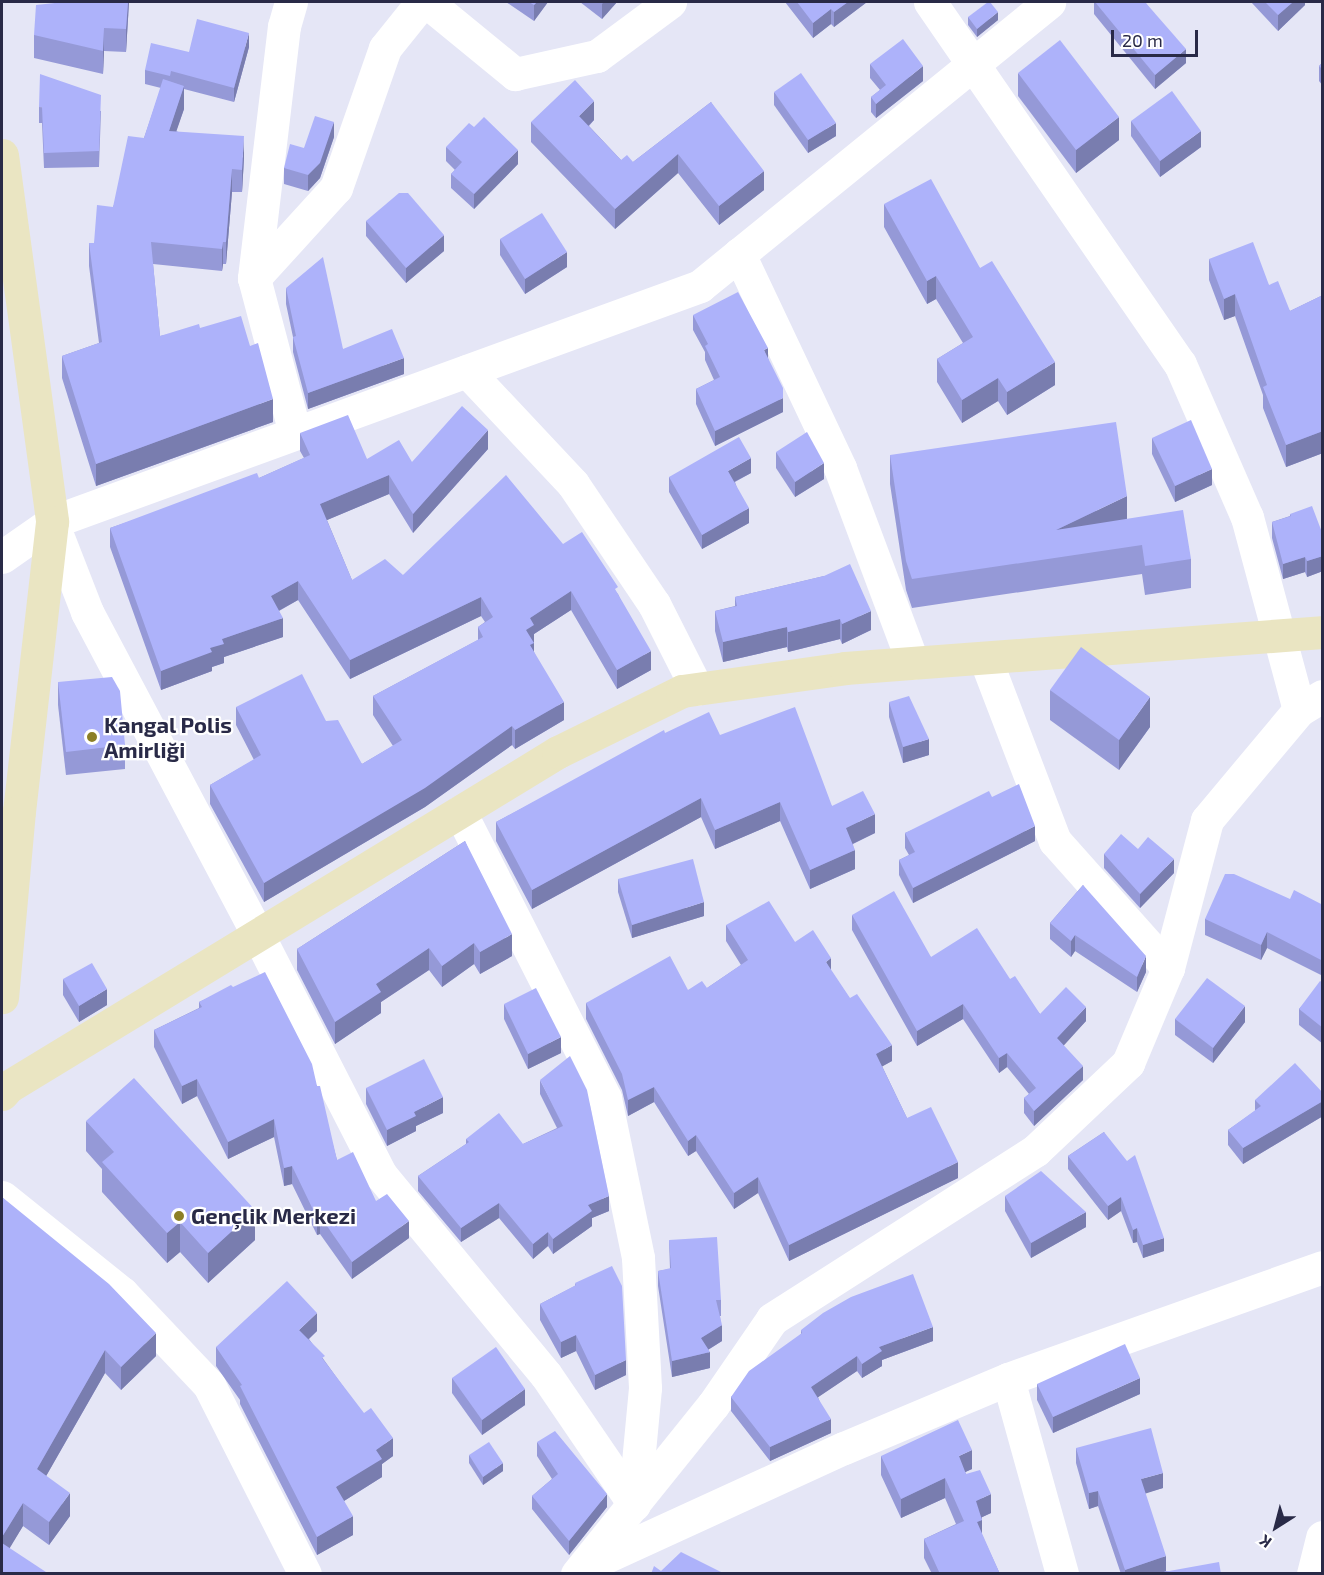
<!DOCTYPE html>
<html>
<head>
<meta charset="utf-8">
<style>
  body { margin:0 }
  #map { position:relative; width:1324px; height:1575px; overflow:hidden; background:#e5e6f6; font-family:"Exo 2",sans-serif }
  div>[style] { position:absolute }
  .street>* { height:33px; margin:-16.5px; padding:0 16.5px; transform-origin:16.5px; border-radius:16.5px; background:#fff }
  .secondary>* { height:33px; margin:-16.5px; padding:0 16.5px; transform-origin:16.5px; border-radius:16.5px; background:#eae5c2 }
  .wall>* { inset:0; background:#9599d7 }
  .shaded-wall>* { inset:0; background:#797daf }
  .building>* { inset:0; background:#adb2fa }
  .dots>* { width:16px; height:16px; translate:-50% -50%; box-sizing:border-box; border:3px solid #fff; border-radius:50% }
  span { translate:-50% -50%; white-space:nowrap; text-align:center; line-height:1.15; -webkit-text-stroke:4.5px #fff; paint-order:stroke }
  .poi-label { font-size:22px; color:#292a47; font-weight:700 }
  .left { translate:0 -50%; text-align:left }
  .frame { position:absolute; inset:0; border:3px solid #292a47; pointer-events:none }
  .north { position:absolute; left:1246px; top:1497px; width:60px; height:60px; -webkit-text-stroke:4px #fff; paint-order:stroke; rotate:216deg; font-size:16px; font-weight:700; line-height:24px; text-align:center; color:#292a47 }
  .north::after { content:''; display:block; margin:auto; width:21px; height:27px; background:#292a47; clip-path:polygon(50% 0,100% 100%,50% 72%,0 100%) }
  .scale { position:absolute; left:1111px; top:30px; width:87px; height:27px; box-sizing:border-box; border:3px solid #292a47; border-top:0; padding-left:8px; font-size:18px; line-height:21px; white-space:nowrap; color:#292a47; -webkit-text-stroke:4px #fff; paint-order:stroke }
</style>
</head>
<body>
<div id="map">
  <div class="street">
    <div style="left:291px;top:2px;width:25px;rotate:106deg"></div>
    <div style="left:284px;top:26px;width:254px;rotate:96.8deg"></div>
    <div style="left:254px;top:278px;width:160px;rotate:75.2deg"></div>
    <div style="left:427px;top:2px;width:114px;rotate:39.3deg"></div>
    <div style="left:515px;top:74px;width:84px;rotate:-12.4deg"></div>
    <div style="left:597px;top:56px;width:91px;rotate:-36.5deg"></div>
    <div style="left:930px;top:2px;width:440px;rotate:55.4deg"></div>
    <div style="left:1180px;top:364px;width:167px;rotate:66.4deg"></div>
    <div style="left:1247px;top:517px;width:200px;rotate:74.9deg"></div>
    <div style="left:739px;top:254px;width:237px;rotate:64.7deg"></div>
    <div style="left:840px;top:468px;width:208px;rotate:69.5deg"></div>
    <div style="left:254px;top:278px;width:122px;rotate:-47.7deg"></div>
    <div style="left:336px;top:188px;width:148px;rotate:-70.7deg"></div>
    <div style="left:385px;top:48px;width:59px;rotate:-51.2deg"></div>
    <div style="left:467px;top:371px;width:155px;rotate:46.8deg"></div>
    <div style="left:573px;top:484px;width:145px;rotate:56deg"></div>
    <div style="left:654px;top:604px;width:95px;rotate:63.2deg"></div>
    <div style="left:52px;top:522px;width:97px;rotate:68.7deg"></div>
    <div style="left:87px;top:612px;width:365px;rotate:62.1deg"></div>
    <div style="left:258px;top:935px;width:270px;rotate:62.9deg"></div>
    <div style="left:381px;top:1175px;width:259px;rotate:50.5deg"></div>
    <div style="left:546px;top:1375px;width:156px;rotate:55.7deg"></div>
    <div style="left:2px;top:557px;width:61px;rotate:-35deg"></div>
    <div style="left:52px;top:522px;width:690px;rotate:-20.01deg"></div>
    <div style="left:700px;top:286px;width:450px;rotate:-39.1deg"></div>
    <div style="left:985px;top:658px;width:196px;rotate:69.1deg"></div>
    <div style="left:1055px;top:841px;width:170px;rotate:48.3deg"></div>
    <div style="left:460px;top:812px;width:321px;rotate:63.1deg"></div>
    <div style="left:605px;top:1098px;width:163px;rotate:78.3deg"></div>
    <div style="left:638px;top:1258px;width:130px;rotate:86.9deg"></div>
    <div style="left:645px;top:1388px;width:117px;rotate:95.4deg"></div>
    <div style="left:2px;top:1197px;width:154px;rotate:38.7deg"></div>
    <div style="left:122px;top:1293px;width:127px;rotate:46.6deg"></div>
    <div style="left:209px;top:1385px;width:212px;rotate:63.1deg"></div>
    <div style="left:1008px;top:1379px;width:202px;rotate:74.5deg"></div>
    <div style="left:588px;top:1565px;width:281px;rotate:-24.6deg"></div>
    <div style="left:844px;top:1448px;width:178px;rotate:-22.8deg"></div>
    <div style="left:1008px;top:1379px;width:333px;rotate:-19.6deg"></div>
    <div style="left:577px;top:1574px;width:217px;rotate:-51.2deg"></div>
    <div style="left:713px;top:1405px;width:104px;rotate:-55.5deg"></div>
    <div style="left:772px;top:1319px;width:313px;rotate:-32.6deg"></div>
    <div style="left:1036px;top:1150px;width:127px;rotate:-43.4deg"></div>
    <div style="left:1128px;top:1063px;width:103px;rotate:-67.2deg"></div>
    <div style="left:1168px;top:968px;width:153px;rotate:-75.2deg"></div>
    <div style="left:1207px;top:820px;width:143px;rotate:-50.1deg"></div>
    <div style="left:1299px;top:710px;width:27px;rotate:-31deg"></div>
    <div style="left:1313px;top:1574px;width:38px;rotate:-76deg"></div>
  </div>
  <div class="secondary">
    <div style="left:2px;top:155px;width:370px;rotate:82.2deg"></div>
    <div style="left:52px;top:522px;width:291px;rotate:96.5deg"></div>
    <div style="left:19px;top:811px;width:187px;rotate:95.2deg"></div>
    <div style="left:2px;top:1094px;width:9px;rotate:-49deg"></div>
    <div style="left:8px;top:1087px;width:644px;rotate:-31.35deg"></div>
    <div style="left:558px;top:752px;width:138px;rotate:-26.2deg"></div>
    <div style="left:682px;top:691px;width:165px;rotate:-8deg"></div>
    <div style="left:845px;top:668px;width:478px;rotate:-4.3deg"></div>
  </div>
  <div class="wall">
    <div style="clip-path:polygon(129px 2px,126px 52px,104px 51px,103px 74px,34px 58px,34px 35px)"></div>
    <div style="clip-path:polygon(506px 2px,548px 2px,534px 21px)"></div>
    <div style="clip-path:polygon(580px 2px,617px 2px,602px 19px)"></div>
    <div style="clip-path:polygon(785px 2px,867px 2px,834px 27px,831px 24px,813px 38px)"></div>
    <div style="clip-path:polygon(1094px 2px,1145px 2px,1186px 63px,1155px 89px,1094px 14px)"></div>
    <div style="clip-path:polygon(1251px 2px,1305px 2px,1305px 5px,1278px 31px)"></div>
    <div style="clip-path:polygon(968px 17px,998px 20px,977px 37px,968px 25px)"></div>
    <div style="clip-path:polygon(249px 47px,234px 102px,184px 89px,184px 109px,176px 131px,244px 158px,242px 192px,232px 192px,226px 264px,223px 264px,222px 271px,153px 264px,160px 336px,200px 328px,273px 422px,96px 486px,62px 378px,62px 356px,99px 343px,89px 266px,89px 243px,94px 243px,113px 207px,144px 138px,161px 88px,145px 84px,145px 70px,189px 52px)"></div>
    <div style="clip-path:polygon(1323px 62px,1323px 86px,1319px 81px,1319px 66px)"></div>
    <div style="clip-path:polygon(870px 64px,923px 81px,876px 118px,871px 112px,871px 97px,880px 90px,870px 78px)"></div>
    <div style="clip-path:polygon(1018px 73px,1119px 140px,1076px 173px,1018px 96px)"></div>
    <div style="clip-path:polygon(774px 92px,836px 136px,808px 153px,774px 105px)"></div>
    <div style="clip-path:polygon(711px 102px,764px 190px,719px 225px,678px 173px,615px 229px,531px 142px,531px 122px,594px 120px,589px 126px,621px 160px,633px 162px)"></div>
    <div style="clip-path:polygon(39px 107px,101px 111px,99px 167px,44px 168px,42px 123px,39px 123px)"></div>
    <div style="clip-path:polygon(1131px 121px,1201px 147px,1160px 177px,1131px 136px)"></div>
    <div style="clip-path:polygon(334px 137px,320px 178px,308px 191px,284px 184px,284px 168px,304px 148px)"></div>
    <div style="clip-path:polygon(446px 147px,518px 164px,474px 209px,451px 188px,451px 174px,455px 170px,446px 161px)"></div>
    <div style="clip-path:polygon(884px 204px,980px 268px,1055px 385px,1007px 415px,998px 401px,962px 423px,937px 382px,937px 359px,963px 343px,936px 299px,927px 304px,884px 227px)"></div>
    <div style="clip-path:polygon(366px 221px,444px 251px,406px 283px,366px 236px)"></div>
    <div style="clip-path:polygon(500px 239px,567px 267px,525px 294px,500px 255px)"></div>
    <div style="clip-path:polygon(1209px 259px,1269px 285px,1290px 311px,1323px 295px,1323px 453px,1286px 467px,1263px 408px,1263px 395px,1235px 316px,1224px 320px,1209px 280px)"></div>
    <div style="clip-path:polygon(286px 288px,343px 349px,404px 374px,308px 409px,293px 352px,293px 337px,286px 304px)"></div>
    <div style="clip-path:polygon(693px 315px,768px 358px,783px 412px,715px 446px,696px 404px,696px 389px,714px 380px,705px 360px,705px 352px,693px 330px)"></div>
    <div style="clip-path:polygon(300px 433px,367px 459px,412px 462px,488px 449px,413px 533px,389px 494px,327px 520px,352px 580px,403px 575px,563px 544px,618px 594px,651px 670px,617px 689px,571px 610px,534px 634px,534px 652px,564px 720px,515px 749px,512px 745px,425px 807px,264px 902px,210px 804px,210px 785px,254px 760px,236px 725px,236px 707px,326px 721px,362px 764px,393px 746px,373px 715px,373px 696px,478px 640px,478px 627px,485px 622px,481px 616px,350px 679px,298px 600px,279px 611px,283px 637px,224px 657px,224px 663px,212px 667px,212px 671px,161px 690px,110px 547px,110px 528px,259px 478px,304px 458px,300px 451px)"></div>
    <div style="clip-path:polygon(1152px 438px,1212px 485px,1175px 502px,1152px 454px)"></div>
    <div style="clip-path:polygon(776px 452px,824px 479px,795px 497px,776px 468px)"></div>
    <div style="clip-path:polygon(890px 455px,1127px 519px,1191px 559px,1191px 588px,1145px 595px,1142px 574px,912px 608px,906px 590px,890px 484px)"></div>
    <div style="clip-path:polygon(751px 473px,735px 482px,749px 523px,702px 549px,669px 492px,669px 477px)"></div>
    <div style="clip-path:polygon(1290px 514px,1323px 535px,1323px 571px,1307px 577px,1305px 572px,1283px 579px,1272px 538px,1272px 522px,1290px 516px)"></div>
    <div style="clip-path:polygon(824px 576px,871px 630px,842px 644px,840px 639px,788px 652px,787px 647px,723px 662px,715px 631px,715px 611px,735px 606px,735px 597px)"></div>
    <div style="clip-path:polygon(58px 682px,125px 745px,125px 769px,66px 775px,58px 705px)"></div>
    <div style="clip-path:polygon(1050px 690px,1150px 727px,1119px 770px,1050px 720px)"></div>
    <div style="clip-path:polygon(889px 702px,929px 755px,903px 763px,889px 717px)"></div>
    <div style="clip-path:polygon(665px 733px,720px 735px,875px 833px,853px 844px,855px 869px,810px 889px,780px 821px,715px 849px,701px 817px,532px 909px,496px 841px,496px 822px)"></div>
    <div style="clip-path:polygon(992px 797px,1035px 841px,913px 903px,899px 875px,899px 860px,909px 855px,905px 848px,905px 833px)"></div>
    <div style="clip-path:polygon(465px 841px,512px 956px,480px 974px,474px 964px,442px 987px,429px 970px,381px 1002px,381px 1013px,335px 1044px,297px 970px,297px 949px)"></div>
    <div style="clip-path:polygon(1138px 849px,1174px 873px,1140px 908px,1104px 868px,1104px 854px)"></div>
    <div style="clip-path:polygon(618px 879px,704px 916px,632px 938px,618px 892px)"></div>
    <div style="clip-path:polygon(1083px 885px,1146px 972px,1137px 992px,1075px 951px,1071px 957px,1050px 939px,1050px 923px)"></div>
    <div style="clip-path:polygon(1290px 899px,1323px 905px,1323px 976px,1267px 948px,1261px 960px,1205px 935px,1205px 919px)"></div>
    <div style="clip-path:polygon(852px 915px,931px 957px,1010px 979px,1040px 1014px,1086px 1021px,1063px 1045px,1083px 1080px,1034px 1126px,1024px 1113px,1024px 1098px,1029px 1094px,1007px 1067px,999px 1073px,963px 1019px,917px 1046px,852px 930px)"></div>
    <div style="clip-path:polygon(726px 925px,795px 942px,831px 971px,892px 1061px,882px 1066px,907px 1118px,958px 1178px,789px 1261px,758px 1193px,734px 1209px,696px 1151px,688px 1156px,654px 1102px,628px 1116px,622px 1090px,586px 1019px,586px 1003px,688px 990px,707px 988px,741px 965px,726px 941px)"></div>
    <div style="clip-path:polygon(63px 979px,107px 1005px,79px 1022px,63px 995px)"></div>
    <div style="clip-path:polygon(1323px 983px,1323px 1044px,1299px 1025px,1299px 1009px)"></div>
    <div style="clip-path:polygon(233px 987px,317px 1086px,337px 1160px,409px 1238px,352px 1279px,320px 1234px,317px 1235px,292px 1184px,284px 1186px,274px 1137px,228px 1159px,197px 1096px,182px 1104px,154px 1047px,154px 1030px,199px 1008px,199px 1002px)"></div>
    <div style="clip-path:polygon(504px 1004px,561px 1053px,528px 1069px,504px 1019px)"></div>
    <div style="clip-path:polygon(1175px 1019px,1245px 1022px,1213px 1063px,1175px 1035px)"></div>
    <div style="clip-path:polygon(540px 1080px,609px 1211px,592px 1218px,592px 1226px,553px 1254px,548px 1246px,533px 1259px,499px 1218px,461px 1242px,418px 1191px,418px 1176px,466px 1144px,466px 1139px,523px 1144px,557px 1128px,540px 1094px)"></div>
    <div style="clip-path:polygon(366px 1088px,443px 1113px,416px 1126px,416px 1131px,387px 1146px,366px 1104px)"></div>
    <div style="clip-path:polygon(1323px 1093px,1323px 1116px,1243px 1164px,1228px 1145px,1228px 1130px,1255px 1111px,1255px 1100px)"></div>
    <div style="clip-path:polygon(86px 1121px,255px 1240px,208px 1283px,180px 1252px,167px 1263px,102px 1192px,102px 1169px,86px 1151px)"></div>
    <div style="clip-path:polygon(1104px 1132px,1164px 1251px,1143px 1258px,1137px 1242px,1133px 1243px,1121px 1211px,1108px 1220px,1068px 1169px,1068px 1156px)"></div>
    <div style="clip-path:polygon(1005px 1196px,1086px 1227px,1031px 1258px,1005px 1211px)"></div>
    <div style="clip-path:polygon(2px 1197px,156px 1356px,121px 1390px,105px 1373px,46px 1476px,70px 1516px,49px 1545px,23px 1526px,9px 1548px,2px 1574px)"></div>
    <div style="clip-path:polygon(669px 1240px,721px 1300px,721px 1316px,720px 1316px,722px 1341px,708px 1350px,710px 1368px,672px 1377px,658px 1286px,658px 1271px,670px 1269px)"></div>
    <div style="clip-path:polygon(575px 1283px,626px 1375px,595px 1390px,576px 1351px,561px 1358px,540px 1320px,540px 1304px,575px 1286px)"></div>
    <div style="clip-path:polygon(801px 1330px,933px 1341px,882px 1360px,882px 1366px,862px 1378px,857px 1371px,818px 1397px,831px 1433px,770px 1461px,731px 1411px,731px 1397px,801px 1334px)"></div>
    <div style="clip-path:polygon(317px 1331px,309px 1339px,393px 1456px,382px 1464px,382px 1477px,344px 1501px,353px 1535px,317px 1555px,240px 1404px,240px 1400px,216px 1366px,216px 1347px)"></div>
    <div style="clip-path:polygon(452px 1378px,525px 1405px,482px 1435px,452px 1393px)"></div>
    <div style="clip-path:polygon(1037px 1384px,1140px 1394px,1053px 1433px,1037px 1400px)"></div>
    <div style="clip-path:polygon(537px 1442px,607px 1507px,569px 1555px,532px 1509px,532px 1496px,552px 1479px,537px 1456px)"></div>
    <div style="clip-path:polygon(1076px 1448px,1163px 1488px,1145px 1493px,1166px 1571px,1221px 1574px,1121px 1574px,1098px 1506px,1089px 1509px,1076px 1463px)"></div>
    <div style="clip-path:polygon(469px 1455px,503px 1471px,483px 1485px,469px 1463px)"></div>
    <div style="clip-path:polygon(881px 1456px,972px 1469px,965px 1472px,991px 1513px,982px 1517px,982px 1535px,1000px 1574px,932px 1574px,924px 1558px,924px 1539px,956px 1524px,945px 1498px,901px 1518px,881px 1475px)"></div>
  </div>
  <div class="shaded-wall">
    <div style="clip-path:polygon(128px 2px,129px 2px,126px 52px,126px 29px)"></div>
    <div style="clip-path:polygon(537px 2px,548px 2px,534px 21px,534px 5px)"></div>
    <div style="clip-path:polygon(604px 2px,617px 2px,602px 19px,602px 4px)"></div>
    <div style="clip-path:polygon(848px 2px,867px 2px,834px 27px,834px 12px)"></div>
    <div style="clip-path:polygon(1293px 2px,1305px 2px,1305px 5px,1278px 31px,1278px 15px)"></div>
    <div style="clip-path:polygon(831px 9px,831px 24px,813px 38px,813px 23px)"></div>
    <div style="clip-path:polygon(998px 12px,998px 20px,977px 37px,977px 29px)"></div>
    <div style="clip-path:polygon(104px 28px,104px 51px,103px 74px,103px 51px)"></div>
    <div style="clip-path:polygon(249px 33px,249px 47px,234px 102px,234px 88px)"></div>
    <div style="clip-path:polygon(1186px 49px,1186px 63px,1155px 89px,1155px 75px)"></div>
    <div style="clip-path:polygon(923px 66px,923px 81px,876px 118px,876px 104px)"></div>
    <div style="clip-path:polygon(184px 86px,184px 109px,169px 153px,169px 131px)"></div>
    <div style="clip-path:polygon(594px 101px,594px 120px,579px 135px,579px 116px)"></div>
    <div style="clip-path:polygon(1119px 117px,1119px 140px,1076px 173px,1076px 150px)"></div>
    <div style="clip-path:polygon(334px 122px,334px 137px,320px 178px,308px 191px,308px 175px)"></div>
    <div style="clip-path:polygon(836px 123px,836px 136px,808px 153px,808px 140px)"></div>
    <div style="clip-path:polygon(1201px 131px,1201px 147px,1160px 177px,1160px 161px)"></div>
    <div style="clip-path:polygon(244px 136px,244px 158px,242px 192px,242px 170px)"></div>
    <div style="clip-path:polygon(518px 150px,518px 164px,474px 209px,474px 194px)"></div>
    <div style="clip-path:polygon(678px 154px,678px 173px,615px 229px,615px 209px)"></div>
    <div style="clip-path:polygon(232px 169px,232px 192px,226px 264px,226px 242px)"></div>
    <div style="clip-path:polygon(764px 171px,764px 190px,719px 225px,719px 206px)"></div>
    <div style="clip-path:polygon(444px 235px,444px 251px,406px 283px,406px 268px)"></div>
    <div style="clip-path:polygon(223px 242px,223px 264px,222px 271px,222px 249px)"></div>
    <div style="clip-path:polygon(567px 252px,567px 267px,525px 294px,525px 279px)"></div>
    <div style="clip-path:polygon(936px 276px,936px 299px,927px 304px,927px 281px)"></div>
    <div style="clip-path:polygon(1235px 294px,1235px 316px,1224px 320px,1224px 299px)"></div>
    <div style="clip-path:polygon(768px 348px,768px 363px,764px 350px)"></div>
    <div style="clip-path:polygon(404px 358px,404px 374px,308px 409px,308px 393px)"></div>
    <div style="clip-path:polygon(1055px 362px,1055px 385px,1007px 415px,1007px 392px)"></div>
    <div style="clip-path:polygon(998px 378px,998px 401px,962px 423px,962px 400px)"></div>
    <div style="clip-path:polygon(783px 398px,783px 412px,715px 446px,715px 431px)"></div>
    <div style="clip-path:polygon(273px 399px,273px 422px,96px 486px,96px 464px)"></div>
    <div style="clip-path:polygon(488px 430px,488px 449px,413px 533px,413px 514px)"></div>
    <div style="clip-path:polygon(1323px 431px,1323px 453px,1286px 467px,1286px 445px)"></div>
    <div style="clip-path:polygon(751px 458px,751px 473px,728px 485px,728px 471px)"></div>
    <div style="clip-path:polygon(824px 463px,824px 479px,795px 497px,795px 482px)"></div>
    <div style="clip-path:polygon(1212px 469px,1212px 485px,1175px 502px,1175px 486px)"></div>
    <div style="clip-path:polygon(389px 475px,389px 494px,320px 523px,320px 504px)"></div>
    <div style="clip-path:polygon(1127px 496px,1127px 525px,1056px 530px)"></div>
    <div style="clip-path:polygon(749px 508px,749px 523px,702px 549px,702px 535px)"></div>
    <div style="clip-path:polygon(1323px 556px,1323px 571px,1307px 577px,1307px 561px)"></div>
    <div style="clip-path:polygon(1305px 557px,1305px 572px,1283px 579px,1283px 564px)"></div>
    <div style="clip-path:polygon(298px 581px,298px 600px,271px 615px,271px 596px)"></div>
    <div style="clip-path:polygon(571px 591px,571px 610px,534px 634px,534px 662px,526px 630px,530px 618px)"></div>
    <div style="clip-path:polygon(481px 597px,481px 616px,350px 679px,350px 660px)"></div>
    <div style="clip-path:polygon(871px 611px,871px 630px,842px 644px,842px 624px)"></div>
    <div style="clip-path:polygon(283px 618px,283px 637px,224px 657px,224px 663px,212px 667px,212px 671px,161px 690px,161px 671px,210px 648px,222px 639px)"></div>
    <div style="clip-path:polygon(840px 619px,840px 639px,788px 652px,788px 632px)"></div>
    <div style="clip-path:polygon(787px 627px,787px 647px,723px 662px,723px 642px)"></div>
    <div style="clip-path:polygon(651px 651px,651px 670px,617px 689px,617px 670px)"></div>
    <div style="clip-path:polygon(1150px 697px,1150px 727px,1119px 770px,1119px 740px)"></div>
    <div style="clip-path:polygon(564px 702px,564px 720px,515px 749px,515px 730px)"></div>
    <div style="clip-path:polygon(512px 726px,512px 745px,425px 807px,264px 902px,264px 883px)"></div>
    <div style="clip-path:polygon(929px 739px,929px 755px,903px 763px,903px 747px)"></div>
    <div style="clip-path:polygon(701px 798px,701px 817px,532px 909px,532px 890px)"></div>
    <div style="clip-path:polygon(780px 802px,780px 821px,715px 849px,715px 830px)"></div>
    <div style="clip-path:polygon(875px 814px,875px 833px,846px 847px,846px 828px)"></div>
    <div style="clip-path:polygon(1035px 826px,1035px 841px,913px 903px,913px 888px)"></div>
    <div style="clip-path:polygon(855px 850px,855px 869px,810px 889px,810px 870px)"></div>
    <div style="clip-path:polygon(1174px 859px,1174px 873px,1140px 908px,1140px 894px)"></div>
    <div style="clip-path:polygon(704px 902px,704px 916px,632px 938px,632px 925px)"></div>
    <div style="clip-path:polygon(1267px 932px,1267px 948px,1261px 960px,1261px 945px)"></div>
    <div style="clip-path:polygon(512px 934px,512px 956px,480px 974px,480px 952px)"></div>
    <div style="clip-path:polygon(1075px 935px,1075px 951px,1071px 957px,1071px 941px)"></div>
    <div style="clip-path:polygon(474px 943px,474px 964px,442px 987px,442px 966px)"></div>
    <div style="clip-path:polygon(429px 948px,429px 970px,381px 1002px,381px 1013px,335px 1044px,335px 1022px,376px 984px)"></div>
    <div style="clip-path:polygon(1146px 956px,1146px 972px,1137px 992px,1137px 977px)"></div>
    <div style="clip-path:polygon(831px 958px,831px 973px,826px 962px)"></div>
    <div style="clip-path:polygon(107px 989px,107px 1005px,79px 1022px,79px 1006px)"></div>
    <div style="clip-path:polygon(963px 1004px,963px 1019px,917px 1046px,917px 1031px)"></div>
    <div style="clip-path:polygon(1245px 1006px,1245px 1022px,1213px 1063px,1213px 1048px)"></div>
    <div style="clip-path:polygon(1086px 1007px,1086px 1021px,1057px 1053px,1057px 1038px)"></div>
    <div style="clip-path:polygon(561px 1037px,561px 1053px,528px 1069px,528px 1054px)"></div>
    <div style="clip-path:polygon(892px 1045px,892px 1061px,876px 1070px,876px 1054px)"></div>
    <div style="clip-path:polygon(1007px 1053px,1007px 1067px,999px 1073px,999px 1058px)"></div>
    <div style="clip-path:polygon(1083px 1066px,1083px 1080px,1034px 1126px,1034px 1111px)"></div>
    <div style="clip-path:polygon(197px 1079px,197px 1096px,182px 1104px,182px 1086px)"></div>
    <div style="clip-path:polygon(654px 1087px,654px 1102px,628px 1116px,628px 1100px)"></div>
    <div style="clip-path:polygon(443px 1097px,443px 1113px,416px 1126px,416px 1131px,387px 1146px,387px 1130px,414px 1112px)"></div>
    <div style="clip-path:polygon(1323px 1101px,1323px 1116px,1243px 1164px,1243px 1148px)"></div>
    <div style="clip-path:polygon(274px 1119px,274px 1137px,228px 1159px,228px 1142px)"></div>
    <div style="clip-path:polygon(696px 1135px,696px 1151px,688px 1156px,688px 1141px)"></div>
    <div style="clip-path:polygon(958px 1162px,958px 1178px,789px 1261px,789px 1245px)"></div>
    <div style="clip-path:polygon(292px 1166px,292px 1184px,284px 1186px,284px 1168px)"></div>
    <div style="clip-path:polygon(758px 1177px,758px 1193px,734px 1209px,734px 1193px)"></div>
    <div style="clip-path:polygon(609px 1196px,609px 1211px,592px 1218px,592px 1226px,553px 1254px,553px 1239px,588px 1205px)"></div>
    <div style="clip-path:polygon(1121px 1197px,1121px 1211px,1108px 1220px,1108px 1206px)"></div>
    <div style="clip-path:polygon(499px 1203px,499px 1218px,461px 1242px,461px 1228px)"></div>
    <div style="clip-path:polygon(255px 1210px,255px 1240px,208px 1283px,208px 1253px)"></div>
    <div style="clip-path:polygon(1086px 1212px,1086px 1227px,1031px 1258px,1031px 1243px)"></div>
    <div style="clip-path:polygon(320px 1216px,320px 1234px,317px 1235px,317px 1218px)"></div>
    <div style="clip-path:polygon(409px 1221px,409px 1238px,352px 1279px,352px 1262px)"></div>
    <div style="clip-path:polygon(180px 1222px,180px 1252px,167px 1263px,167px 1233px)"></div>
    <div style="clip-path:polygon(1137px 1228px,1137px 1242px,1133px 1243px,1133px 1230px)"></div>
    <div style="clip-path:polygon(548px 1232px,548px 1246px,533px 1259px,533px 1244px)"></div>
    <div style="clip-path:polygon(1164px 1238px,1164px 1251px,1143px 1258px,1143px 1245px)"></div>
    <div style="clip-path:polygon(317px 1313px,317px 1331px,299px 1348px,299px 1330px)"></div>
    <div style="clip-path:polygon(722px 1325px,722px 1341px,701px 1354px,701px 1338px)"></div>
    <div style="clip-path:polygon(933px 1327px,933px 1341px,882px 1360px,882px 1366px,862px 1378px,862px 1364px,879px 1347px)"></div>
    <div style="clip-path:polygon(156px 1333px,156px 1356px,121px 1390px,121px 1367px)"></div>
    <div style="clip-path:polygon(576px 1335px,576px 1351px,561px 1358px,561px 1342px)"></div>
    <div style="clip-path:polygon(105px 1350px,105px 1373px,37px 1492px,37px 1469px)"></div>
    <div style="clip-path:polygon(710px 1352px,710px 1368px,672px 1377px,672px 1361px)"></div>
    <div style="clip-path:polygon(857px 1356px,857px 1371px,811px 1402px,811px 1387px)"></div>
    <div style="clip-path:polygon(626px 1360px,626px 1375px,595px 1390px,595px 1375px)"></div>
    <div style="clip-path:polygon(1140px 1378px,1140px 1394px,1053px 1433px,1053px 1417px)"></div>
    <div style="clip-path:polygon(525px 1389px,525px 1405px,482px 1435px,482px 1420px)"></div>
    <div style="clip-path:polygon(831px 1419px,831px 1433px,770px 1461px,770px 1447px)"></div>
    <div style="clip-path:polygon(393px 1438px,393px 1456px,382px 1464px,382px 1477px,336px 1506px,336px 1487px,376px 1450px)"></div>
    <div style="clip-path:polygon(972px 1450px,972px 1469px,959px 1475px,959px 1456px)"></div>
    <div style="clip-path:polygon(503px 1463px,503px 1471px,483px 1485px,483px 1477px)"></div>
    <div style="clip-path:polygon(1163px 1473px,1163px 1488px,1141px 1495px,1141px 1479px)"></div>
    <div style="clip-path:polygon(945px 1478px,945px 1498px,901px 1518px,901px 1499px)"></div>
    <div style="clip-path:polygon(1098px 1491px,1098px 1506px,1089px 1509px,1089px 1493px)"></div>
    <div style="clip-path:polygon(70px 1493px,70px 1516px,49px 1545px,49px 1522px)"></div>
    <div style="clip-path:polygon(607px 1494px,607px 1507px,569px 1555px,569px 1541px)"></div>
    <div style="clip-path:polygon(991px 1494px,991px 1513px,976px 1520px,976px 1501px)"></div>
    <div style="clip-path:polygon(23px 1503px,23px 1526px,2px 1561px,2px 1537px)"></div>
    <div style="clip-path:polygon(353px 1516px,353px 1535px,317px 1555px,317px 1537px)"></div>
    <div style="clip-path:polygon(982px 1520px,982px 1539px,977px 1522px)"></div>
    <div style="clip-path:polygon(1166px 1556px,1166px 1571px,1160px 1574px,1125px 1574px,1125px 1570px)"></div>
  </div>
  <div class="building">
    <div style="clip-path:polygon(64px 2px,128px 2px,126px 29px,104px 28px,103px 51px,34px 35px,36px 5px)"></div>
    <div style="clip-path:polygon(529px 2px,537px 2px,534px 5px)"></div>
    <div style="clip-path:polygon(797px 2px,848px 2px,834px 12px,831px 9px,813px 23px)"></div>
    <div style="clip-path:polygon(988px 2px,990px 2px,998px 12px,977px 29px,968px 17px)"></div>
    <div style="clip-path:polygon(1095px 2px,1145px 2px,1186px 49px,1155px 75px)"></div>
    <div style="clip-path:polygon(1265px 2px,1293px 2px,1278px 15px)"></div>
    <div style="clip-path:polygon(197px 19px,249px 33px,234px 88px,171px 71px,170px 76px,145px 70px,151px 43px,189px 52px)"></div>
    <div style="clip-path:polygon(903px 39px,923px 66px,876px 104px,871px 97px,886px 85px,870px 64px)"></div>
    <div style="clip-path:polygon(1060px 40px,1119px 117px,1076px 150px,1018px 73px)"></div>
    <div style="clip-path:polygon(1323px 62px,1323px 70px,1319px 66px)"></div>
    <div style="clip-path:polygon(801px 73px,836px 123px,808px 140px,774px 92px)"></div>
    <div style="clip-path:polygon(40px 74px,101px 95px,99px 151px,44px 153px,42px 107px,39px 107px)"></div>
    <div style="clip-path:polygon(163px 79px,184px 86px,169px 131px,244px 136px,242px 170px,232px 169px,226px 242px,223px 242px,222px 249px,151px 242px,160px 336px,199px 324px,200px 328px,241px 316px,250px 346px,258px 343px,273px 399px,96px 464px,62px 356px,102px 342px,89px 243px,94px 243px,97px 205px,113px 207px,128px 136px,144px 138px)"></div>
    <div style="clip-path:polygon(575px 80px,594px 101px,579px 116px,621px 160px,627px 155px,633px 162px,711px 102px,764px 171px,719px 206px,678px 154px,615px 209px,531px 122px)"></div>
    <div style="clip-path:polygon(1172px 91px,1201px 131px,1160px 161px,1131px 121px)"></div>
    <div style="clip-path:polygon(315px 116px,334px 122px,320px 163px,308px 175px,284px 168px,290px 144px,304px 148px)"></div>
    <div style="clip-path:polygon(484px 117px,518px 150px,474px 194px,451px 174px,462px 162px,446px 147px,469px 123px,474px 127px)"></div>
    <div style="clip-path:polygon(931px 179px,980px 268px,992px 261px,1055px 362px,1007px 392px,998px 378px,962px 400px,937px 359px,973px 337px,936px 276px,927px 281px,884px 204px)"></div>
    <div style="clip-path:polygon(399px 193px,408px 193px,444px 235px,406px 268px,366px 221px)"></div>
    <div style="clip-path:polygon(542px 213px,567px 252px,525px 279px,500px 239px)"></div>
    <div style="clip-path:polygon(1253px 242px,1269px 285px,1278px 281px,1290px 311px,1323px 295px,1323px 431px,1286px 445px,1263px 387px,1267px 385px,1235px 294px,1224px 299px,1209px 259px)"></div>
    <div style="clip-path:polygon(323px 257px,343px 349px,392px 329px,404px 358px,308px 393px,293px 337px,296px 336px,286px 288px)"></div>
    <div style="clip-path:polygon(738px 292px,768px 348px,764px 350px,783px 388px,783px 398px,715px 431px,696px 389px,720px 377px,705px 346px,708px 344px,693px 315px)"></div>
    <div style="clip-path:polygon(462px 406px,488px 430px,413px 514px,389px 475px,320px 504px,352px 580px,385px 559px,403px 575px,506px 475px,563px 544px,582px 532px,618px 587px,615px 589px,651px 651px,617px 670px,571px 591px,530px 618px,534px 625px,526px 630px,534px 643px,530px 645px,564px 702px,515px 730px,512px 726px,425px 788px,264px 883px,210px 785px,261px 755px,236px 707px,302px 674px,326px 721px,338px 720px,362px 764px,402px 740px,373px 696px,483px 637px,478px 627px,493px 617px,481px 597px,350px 660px,298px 581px,271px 596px,283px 618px,222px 639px,224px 644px,210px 648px,212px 652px,161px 671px,110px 528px,257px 473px,259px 478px,310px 455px,300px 433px,348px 415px,367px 459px,399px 440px,412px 462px)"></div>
    <div style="clip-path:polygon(1191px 420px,1212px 469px,1175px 486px,1152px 438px)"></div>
    <div style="clip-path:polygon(1116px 422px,1127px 496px,1056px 530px,1183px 510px,1191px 559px,1145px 566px,1142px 545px,912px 579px,906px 561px,890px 455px)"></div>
    <div style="clip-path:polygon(807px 432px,824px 463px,795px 482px,776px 452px)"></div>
    <div style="clip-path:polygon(739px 437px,751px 458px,728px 471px,749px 508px,702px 535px,669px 477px)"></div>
    <div style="clip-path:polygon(1312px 506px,1323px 535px,1323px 556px,1307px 561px,1305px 557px,1283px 564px,1272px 522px,1291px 516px,1290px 514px)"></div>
    <div style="clip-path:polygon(850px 564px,871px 611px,842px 624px,840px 619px,788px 632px,787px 627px,723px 642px,715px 611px,737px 606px,735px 597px,824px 576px)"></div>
    <div style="clip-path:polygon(1081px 647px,1150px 697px,1119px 740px,1050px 690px)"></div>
    <div style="clip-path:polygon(112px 677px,120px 691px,125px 745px,66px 752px,58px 682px)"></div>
    <div style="clip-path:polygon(909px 696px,929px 739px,903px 747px,889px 702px)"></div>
    <div style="clip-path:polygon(795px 707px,832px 806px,863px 791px,875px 814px,846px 828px,855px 850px,810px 870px,780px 802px,715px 830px,701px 798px,532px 890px,496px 822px,664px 730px,665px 733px,709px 712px,720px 735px)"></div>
    <div style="clip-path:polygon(1019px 784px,1035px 826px,913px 888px,899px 860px,915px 852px,905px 833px,989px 791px,992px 797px)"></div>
    <div style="clip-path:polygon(1121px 834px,1138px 849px,1148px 837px,1174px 859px,1140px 894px,1104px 854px)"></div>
    <div style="clip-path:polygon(465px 841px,512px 934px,480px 952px,474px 943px,442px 966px,429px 948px,376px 984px,381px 992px,335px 1022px,297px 949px)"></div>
    <div style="clip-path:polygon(693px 859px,704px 902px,632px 925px,618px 879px)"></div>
    <div style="clip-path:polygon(1225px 874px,1234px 874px,1290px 899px,1294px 890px,1323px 905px,1323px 961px,1267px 932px,1261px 945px,1205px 919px)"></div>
    <div style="clip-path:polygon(1083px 885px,1146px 956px,1137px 977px,1075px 935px,1071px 941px,1050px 923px)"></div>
    <div style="clip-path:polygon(894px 891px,931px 957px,977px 928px,1010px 979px,1015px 976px,1040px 1014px,1066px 987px,1086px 1007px,1057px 1038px,1083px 1066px,1034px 1111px,1024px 1098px,1036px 1088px,1007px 1053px,999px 1058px,963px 1004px,917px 1031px,852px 915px)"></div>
    <div style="clip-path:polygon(769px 901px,795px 942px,813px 930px,831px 958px,826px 962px,850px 998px,857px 994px,892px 1045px,876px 1054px,907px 1118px,931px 1107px,958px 1162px,789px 1245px,758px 1177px,734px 1193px,696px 1135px,688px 1141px,654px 1087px,628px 1100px,622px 1074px,586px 1003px,670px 956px,688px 990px,702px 981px,707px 988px,748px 960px,726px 925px)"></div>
    <div style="clip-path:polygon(92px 963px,107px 989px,79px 1006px,63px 979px)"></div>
    <div style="clip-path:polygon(265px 972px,312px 1064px,317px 1086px,320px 1086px,337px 1160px,353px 1152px,376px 1201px,387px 1194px,409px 1221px,352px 1262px,320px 1216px,317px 1218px,292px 1166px,284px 1168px,274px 1119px,228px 1142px,197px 1079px,182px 1086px,154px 1030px,202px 1007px,199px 1002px,231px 985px,233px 987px)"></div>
    <div style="clip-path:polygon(1207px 978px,1245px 1006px,1213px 1048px,1175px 1019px)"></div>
    <div style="clip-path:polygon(1320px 981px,1323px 983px,1323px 1028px,1299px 1009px)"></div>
    <div style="clip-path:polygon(536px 988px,561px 1037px,528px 1054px,504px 1004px)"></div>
    <div style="clip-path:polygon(570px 1056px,587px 1090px,609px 1196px,588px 1205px,592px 1211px,553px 1239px,548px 1232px,533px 1244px,499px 1203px,461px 1228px,418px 1176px,469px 1142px,466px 1139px,499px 1113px,523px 1144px,563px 1126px,540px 1080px)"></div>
    <div style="clip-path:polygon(424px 1059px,443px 1097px,414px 1112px,416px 1116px,387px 1130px,366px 1088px)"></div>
    <div style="clip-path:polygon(1295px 1063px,1323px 1093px,1323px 1101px,1243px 1148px,1228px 1130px,1261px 1106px,1255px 1100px)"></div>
    <div style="clip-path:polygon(134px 1078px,255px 1210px,208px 1253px,180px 1222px,167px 1233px,102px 1162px,114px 1152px,86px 1121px)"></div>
    <div style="clip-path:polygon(1104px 1132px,1127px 1161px,1135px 1155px,1164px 1238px,1143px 1245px,1137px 1228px,1133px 1230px,1121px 1197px,1108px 1206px,1068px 1156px)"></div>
    <div style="clip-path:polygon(1041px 1171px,1086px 1212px,1031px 1243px,1005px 1196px)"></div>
    <div style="clip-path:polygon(2px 1197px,109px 1284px,156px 1333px,121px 1367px,105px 1350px,37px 1469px,70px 1493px,49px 1522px,23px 1503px,2px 1537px)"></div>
    <div style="clip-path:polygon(717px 1237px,721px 1300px,716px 1300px,722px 1325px,701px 1338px,710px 1352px,672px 1361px,658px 1271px,671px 1268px,669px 1240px)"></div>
    <div style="clip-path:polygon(612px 1266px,622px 1286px,626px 1360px,595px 1375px,576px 1335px,561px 1342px,540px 1304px,576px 1285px,575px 1283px)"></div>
    <div style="clip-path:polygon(913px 1274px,933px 1327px,879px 1347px,882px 1351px,862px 1364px,857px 1356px,811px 1387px,831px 1419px,770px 1447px,731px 1397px,749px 1371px,802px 1333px,801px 1330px,823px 1313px,851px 1297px)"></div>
    <div style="clip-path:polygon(287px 1281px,317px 1313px,299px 1330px,325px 1356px,322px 1358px,364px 1413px,371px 1408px,393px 1438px,376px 1450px,382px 1459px,336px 1487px,353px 1516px,317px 1537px,240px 1386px,242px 1385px,216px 1347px)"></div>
    <div style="clip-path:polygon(1125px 1344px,1140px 1378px,1053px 1417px,1037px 1384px)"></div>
    <div style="clip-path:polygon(496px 1347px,525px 1389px,482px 1420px,452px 1378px)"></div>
    <div style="clip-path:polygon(958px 1420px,972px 1450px,959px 1456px,966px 1474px,980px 1470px,991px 1494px,976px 1501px,982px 1520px,977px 1522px,1000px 1574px,940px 1574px,924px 1539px,964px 1521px,945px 1478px,901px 1499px,881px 1456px)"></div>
    <div style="clip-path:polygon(1151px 1428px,1163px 1473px,1141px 1479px,1166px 1556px,1125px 1570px,1098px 1491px,1089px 1493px,1076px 1448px)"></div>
    <div style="clip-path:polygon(555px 1431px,607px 1494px,569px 1541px,532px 1496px,558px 1474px,537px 1442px)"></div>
    <div style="clip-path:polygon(489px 1442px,503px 1463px,483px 1477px,469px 1455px)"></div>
    <div style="clip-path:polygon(2px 1543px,49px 1574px,2px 1574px)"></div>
    <div style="clip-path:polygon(681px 1552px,723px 1573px,651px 1574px,654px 1566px,661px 1571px)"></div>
    <div style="clip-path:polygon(1219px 1562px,1221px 1574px,1158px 1573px)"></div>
  </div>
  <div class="dots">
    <div style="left:92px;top:737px;background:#8c7f26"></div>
    <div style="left:179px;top:1216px;background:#8c7f26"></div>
  </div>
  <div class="poi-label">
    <span class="left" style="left:104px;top:737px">Kangal Polis<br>Amirliği</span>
    <span class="left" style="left:191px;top:1216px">Gençlik Merkezi</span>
  </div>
  <div class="frame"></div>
  <div class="north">K</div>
  <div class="scale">20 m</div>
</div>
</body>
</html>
